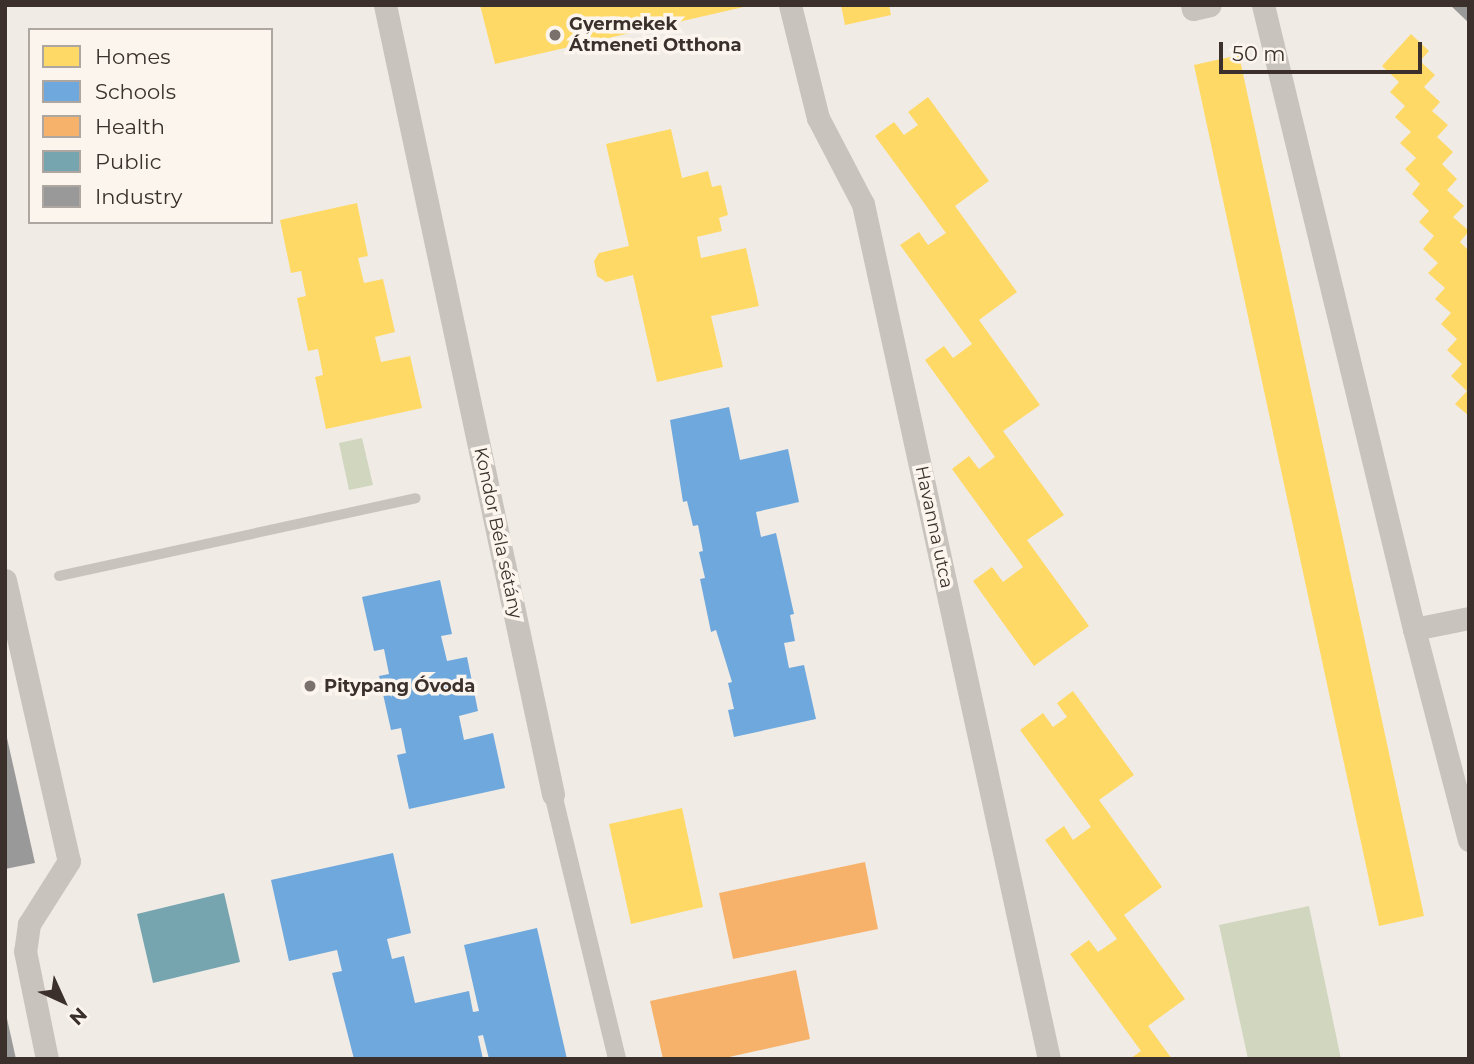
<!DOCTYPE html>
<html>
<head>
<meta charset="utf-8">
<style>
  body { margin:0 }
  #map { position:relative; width:1474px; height:1064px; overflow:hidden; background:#f0ebe5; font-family:Montserrat,sans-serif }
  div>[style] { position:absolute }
  .green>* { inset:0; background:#d1d6bf }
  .homes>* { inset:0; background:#ffd966 }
  .schools>* { inset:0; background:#6fa8dc }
  .health>* { inset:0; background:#f6b26b }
  .public>* { inset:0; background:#76a5af }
  .industry>* { inset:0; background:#999 }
  .service>* { height:10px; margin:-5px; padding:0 5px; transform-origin:5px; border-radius:5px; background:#c9c3be }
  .pedestrian>* { height:18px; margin:-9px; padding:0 9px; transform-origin:9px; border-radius:9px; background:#c9c3be }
  .minor>* { height:23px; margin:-11.5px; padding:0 11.5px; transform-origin:11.5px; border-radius:11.5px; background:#c9c3be }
  .dots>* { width:19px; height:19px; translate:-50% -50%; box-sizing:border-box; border:4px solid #fbf5ee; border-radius:50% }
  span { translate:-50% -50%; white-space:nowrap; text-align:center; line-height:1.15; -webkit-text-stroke:7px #fbf5ee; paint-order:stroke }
  .poi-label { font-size:18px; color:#3b302b; font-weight:700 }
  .left { translate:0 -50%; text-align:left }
  .street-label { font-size:18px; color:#3b302b }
  .frame { position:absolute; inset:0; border:7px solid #3b302b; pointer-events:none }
  .legend { position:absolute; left:28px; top:28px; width:245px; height:196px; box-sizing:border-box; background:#fbf5ee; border:2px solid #aea6a0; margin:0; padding:9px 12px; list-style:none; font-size:21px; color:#3b302b }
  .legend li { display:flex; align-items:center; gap:14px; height:35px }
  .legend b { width:35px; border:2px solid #aea6a0 }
  .north { position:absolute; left:28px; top:966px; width:70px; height:70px; -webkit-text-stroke:5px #fbf5ee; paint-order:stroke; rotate:135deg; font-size:19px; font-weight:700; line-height:28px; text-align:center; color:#3b302b }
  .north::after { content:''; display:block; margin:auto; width:24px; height:32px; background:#3b302b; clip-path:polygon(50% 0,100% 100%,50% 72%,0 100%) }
  .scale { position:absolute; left:1219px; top:42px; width:203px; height:32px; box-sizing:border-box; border:4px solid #3b302b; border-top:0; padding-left:9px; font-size:21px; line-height:24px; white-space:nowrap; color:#3b302b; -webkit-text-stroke:5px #fbf5ee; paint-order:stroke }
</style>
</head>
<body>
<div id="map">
  <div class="green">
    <div style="clip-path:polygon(362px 438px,373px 485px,349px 490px,339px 443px)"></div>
    <div style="clip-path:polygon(1309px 906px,1341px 1059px,1248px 1059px,1219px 925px)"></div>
  </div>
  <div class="homes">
    <div style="clip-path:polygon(480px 5px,748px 5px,748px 6px,495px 64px)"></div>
    <div style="clip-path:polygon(841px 5px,889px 5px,891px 15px,845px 25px)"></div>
    <div style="clip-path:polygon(1411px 34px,1429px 51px,1420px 61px,1435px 75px,1424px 87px,1440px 102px,1432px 111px,1448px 125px,1437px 137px,1453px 152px,1442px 164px,1457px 179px,1447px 190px,1464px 206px,1453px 217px,1469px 231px,1460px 242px,1469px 251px,1469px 416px,1455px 404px,1467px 391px,1451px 376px,1462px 364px,1447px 350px,1457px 339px,1441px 324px,1451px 313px,1435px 299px,1445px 288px,1428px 273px,1438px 263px,1423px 249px,1434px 236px,1419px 222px,1429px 211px,1412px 194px,1420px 184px,1405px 169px,1416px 158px,1400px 143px,1411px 132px,1395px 117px,1405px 106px,1390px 92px,1399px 82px,1382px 66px)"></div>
    <div style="clip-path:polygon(1239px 55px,1424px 916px,1379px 926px,1194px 65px)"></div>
    <div style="clip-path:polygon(928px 97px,989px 181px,955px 206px,1017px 292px,979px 320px,1040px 405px,1003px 431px,1064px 515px,1027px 540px,1089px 626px,1034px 666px,973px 581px,992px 567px,1003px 582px,1023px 567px,952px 469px,969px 456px,979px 469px,995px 457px,925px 360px,944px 346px,953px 358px,972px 344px,900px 245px,919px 232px,928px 245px,946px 233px,875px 136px,894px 122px,904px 135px,918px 125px,908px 112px)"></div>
    <div style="clip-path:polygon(671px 129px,682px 178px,708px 171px,712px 187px,721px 185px,728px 215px,719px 218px,722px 231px,697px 237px,701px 258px,746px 248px,759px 306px,711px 316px,723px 367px,657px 382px,633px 275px,606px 282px,597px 276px,594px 261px,599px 253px,629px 246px,606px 144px)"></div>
    <div style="clip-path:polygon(357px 203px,368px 256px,358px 258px,364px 283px,383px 279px,395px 332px,375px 337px,381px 362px,410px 356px,422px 408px,326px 429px,315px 377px,323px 375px,318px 349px,308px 351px,297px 298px,306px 296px,301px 271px,291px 273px,280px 220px)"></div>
    <div style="clip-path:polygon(1073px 691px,1134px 775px,1099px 800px,1162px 887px,1124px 915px,1185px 999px,1148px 1026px,1172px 1059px,1130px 1059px,1141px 1051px,1070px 954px,1089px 940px,1098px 952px,1117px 939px,1045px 840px,1064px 826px,1073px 840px,1091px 827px,1020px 730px,1043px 713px,1053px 727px,1067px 717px,1057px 703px)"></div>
    <div style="clip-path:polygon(682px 808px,703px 907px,631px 924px,609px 824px)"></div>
  </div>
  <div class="schools">
    <div style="clip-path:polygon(729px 407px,740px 460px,788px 449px,799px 502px,756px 512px,761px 537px,776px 533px,794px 614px,790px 615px,795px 641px,784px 643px,789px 668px,804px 665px,816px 719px,734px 737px,728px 710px,734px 709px,728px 683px,732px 682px,716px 630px,711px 632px,700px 579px,705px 578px,699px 552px,703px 551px,698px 525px,693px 526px,687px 501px,683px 502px,670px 420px)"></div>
    <div style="clip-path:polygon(440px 580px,452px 634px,441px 636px,447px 661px,467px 657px,478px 711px,459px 716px,464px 740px,493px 733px,505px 788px,409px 809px,397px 755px,406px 753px,401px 728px,391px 730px,379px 676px,389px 674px,384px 649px,374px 651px,362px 597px)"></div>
    <div style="clip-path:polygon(393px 853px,411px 933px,387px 939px,392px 959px,404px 956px,415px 1003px,469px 991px,473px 1012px,479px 1011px,464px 945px,537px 928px,567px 1059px,489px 1059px,483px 1035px,478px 1036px,483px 1059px,354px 1059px,332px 973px,342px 971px,337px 950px,289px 961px,271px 880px)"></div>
  </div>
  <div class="health">
    <div style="clip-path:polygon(865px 862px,878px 929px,733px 959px,719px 893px)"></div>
    <div style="clip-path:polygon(796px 970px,810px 1039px,720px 1059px,663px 1059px,650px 1001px)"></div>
  </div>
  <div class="public">
    <div style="clip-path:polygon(224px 893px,240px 962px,153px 983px,137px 914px)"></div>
  </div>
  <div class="industry">
    <div style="clip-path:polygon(1450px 5px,1469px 5px,1469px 23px)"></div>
    <div style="clip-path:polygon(5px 729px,35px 863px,5px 869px)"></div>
    <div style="clip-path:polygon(6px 1014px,16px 1059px,5px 1059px)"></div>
  </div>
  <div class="service">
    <div style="left:59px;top:576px;width:365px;rotate:-12.3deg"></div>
  </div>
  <div class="pedestrian">
    <div style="left:553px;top:794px;width:273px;rotate:76.4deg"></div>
  </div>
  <div class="minor">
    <div style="left:385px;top:5px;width:807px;rotate:77.98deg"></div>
    <div style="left:790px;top:5px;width:116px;rotate:76.1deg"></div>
    <div style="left:818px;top:118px;width:97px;rotate:62.4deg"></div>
    <div style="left:863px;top:204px;width:875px;rotate:77.73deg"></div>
    <div style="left:1192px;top:5px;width:4px;rotate:76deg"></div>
    <div style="left:1193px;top:9px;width:17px;rotate:-13deg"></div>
    <div style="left:1263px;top:5px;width:642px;rotate:76.4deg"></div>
    <div style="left:1414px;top:629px;width:56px;rotate:-11.3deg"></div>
    <div style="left:5px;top:580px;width:288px;rotate:77.2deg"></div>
    <div style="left:69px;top:861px;width:75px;rotate:122.4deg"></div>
    <div style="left:29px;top:924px;width:27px;rotate:98deg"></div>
    <div style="left:25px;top:951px;width:110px;rotate:78.5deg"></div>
    <div style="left:1414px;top:629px;width:218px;rotate:75.4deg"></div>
  </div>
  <div class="dots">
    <div style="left:555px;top:35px;background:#7a716c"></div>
    <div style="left:310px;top:686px;background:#7a716c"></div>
  </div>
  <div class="poi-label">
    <span class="left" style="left:569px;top:35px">Gyermekek<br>Átmeneti Otthona</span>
    <span class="left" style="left:324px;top:686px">Pitypang Óvoda</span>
  </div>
  <div class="street-label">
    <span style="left:934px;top:527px;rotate:78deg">Havanna utca</span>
    <span style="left:498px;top:533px;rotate:78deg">Kondor Béla sétány</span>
  </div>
  <div class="frame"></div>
  <ul class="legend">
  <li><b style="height:19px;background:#ffd966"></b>Homes</li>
  <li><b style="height:19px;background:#6fa8dc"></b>Schools</li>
  <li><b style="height:19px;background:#f6b26b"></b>Health</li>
  <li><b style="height:19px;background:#76a5af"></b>Public</li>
  <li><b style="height:19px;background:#999"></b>Industry</li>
  </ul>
  <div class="north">N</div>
  <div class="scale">50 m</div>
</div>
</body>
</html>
